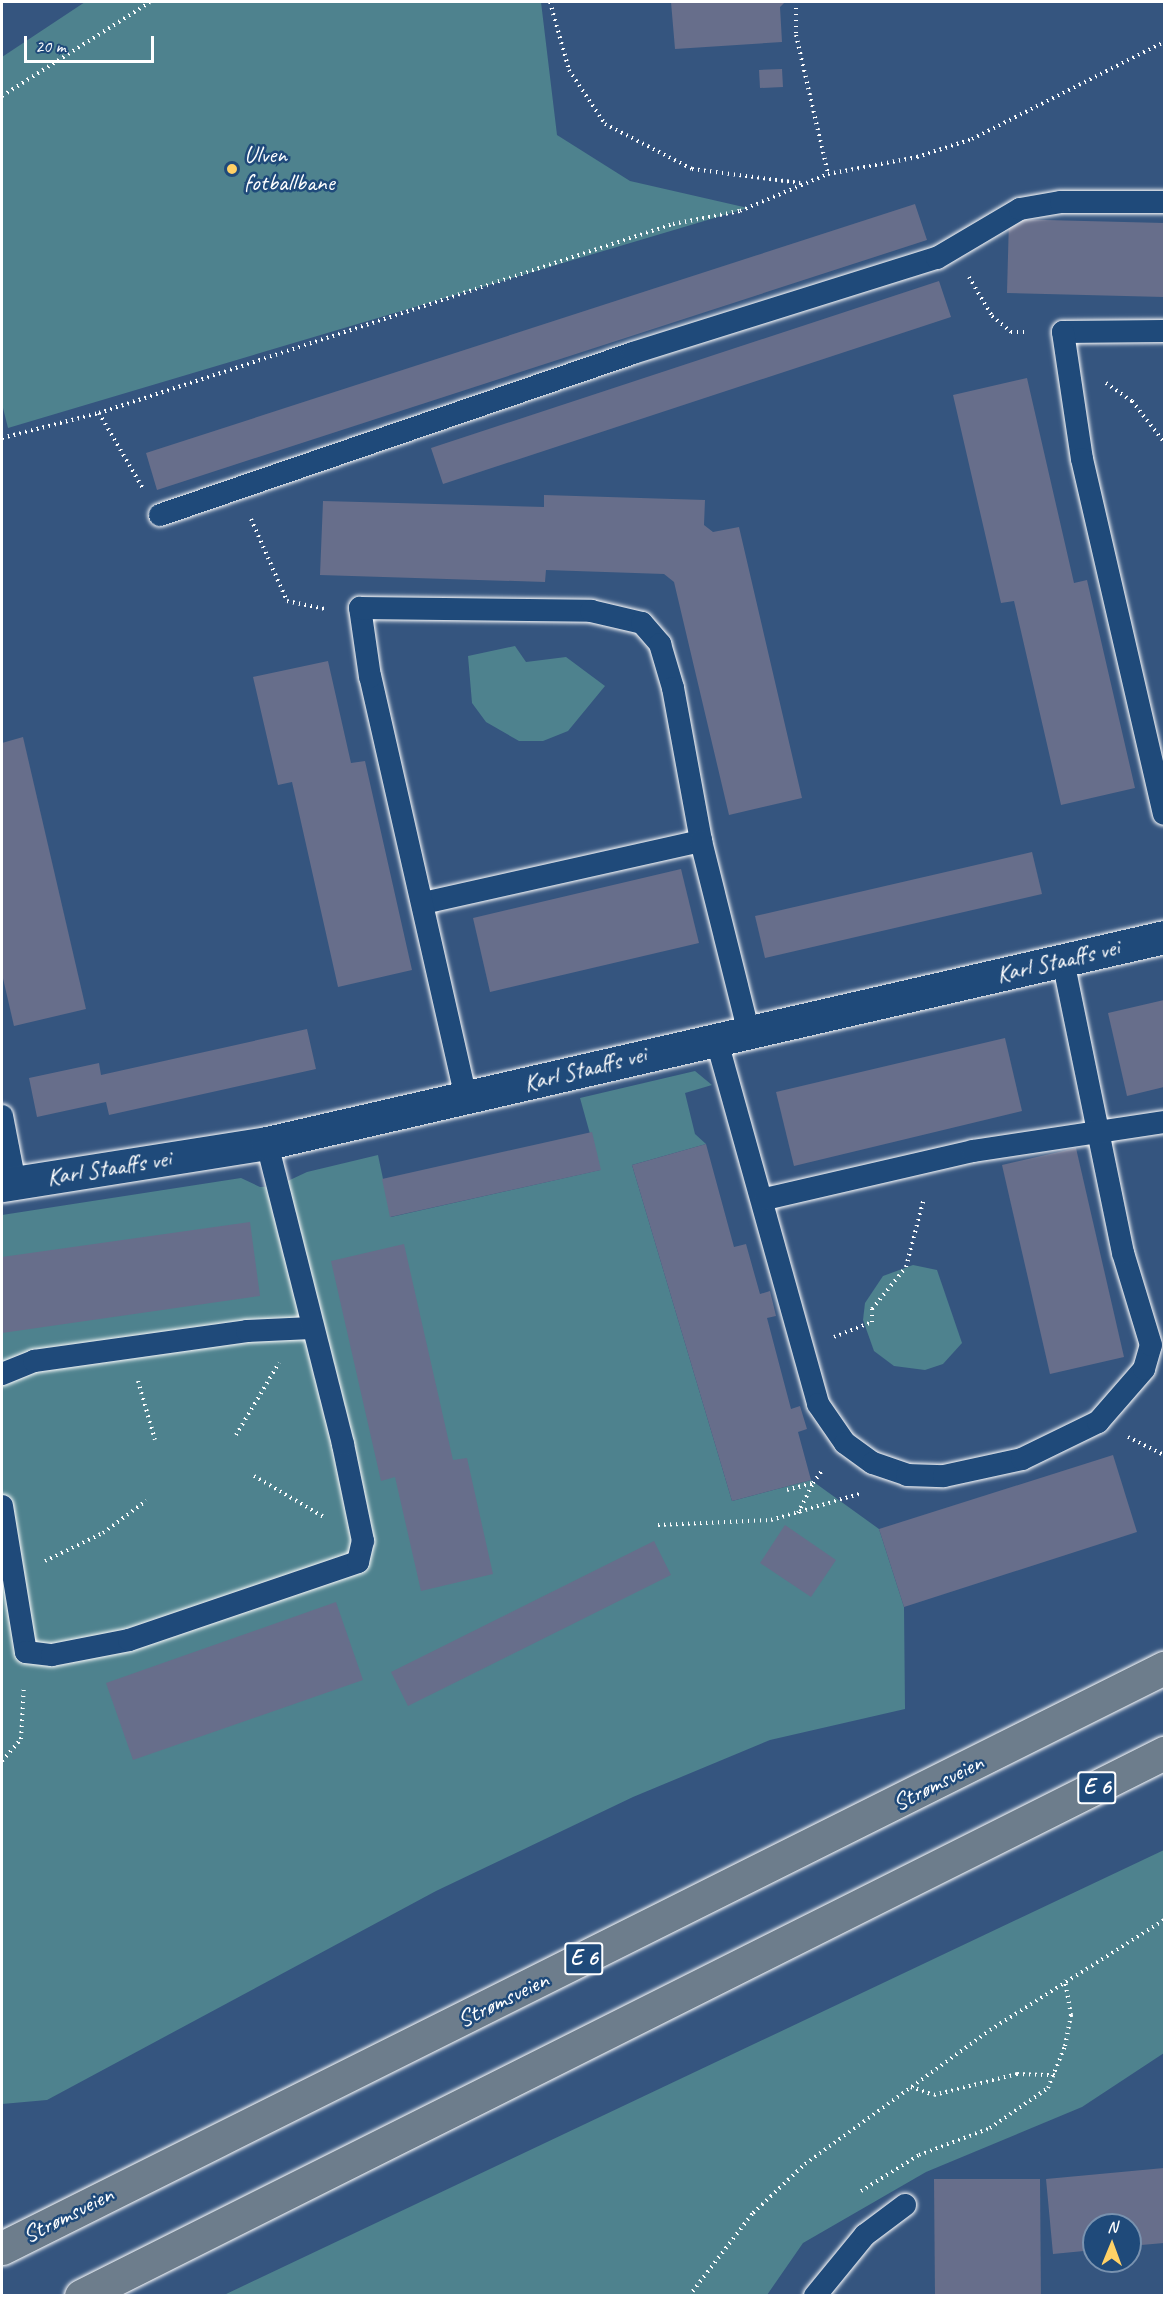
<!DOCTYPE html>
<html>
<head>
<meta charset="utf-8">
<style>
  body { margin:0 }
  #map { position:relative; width:1166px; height:2297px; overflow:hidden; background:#35557f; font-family:Caveat,sans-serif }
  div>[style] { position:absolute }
  .green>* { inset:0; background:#4e828e }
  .building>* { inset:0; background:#676e8b }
  .path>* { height:4px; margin-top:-2px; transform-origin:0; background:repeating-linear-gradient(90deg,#fff 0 1.5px,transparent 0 6px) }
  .roads { filter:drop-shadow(0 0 2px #fff) drop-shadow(0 0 2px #fff) }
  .lane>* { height:22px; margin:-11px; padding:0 11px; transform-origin:11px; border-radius:11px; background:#1f4a7a }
  .street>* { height:33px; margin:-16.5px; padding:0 16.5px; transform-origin:16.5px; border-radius:16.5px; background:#1f4a7a }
  .highway>* { height:33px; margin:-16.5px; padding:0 16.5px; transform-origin:16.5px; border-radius:16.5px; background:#6d7d8c }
  .dots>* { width:16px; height:16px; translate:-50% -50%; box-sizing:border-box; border:3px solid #1f4a7a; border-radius:50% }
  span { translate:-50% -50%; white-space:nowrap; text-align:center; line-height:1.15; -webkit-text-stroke:5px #1f4a7a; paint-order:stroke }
  .shield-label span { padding:2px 4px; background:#1f4a7a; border:2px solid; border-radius:4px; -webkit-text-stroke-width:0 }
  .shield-label { font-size:22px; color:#fff; font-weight:700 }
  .poi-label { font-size:24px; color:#fff }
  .left { translate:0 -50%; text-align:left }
  .street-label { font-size:24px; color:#fff }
  .frame { position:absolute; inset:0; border:3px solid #fff; pointer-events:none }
  .north { position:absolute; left:1082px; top:2213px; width:60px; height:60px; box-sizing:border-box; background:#1f4a7a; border:2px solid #7992af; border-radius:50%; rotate:1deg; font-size:16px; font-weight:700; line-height:24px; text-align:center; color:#fff }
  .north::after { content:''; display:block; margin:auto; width:21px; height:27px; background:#ffd166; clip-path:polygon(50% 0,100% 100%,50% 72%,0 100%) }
  .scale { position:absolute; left:24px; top:36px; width:130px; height:27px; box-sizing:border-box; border:3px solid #fff; border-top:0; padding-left:8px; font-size:18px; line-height:21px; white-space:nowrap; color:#fff; -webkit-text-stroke:4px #1f4a7a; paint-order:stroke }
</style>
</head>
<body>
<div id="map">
  <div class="green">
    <div style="clip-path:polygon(85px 2px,541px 2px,557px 135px,630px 181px,748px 208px,8px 428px,2px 404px,2px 57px)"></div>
    <div style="clip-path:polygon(515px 646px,526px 662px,566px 657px,605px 686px,568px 731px,543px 741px,519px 741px,486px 722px,472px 703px,468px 656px)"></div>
    <div style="clip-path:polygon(695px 1071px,712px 1085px,685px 1093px,695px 1134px,706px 1144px,632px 1165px,732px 1501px,811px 1480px,879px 1529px,904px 1607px,905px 1709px,770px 1740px,633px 1797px,436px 1891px,47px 2100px,2px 2104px,2px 1215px,241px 1178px,260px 1187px,277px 1186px,307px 1172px,378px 1155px,391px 1217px,600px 1170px,580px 1098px)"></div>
    <div style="clip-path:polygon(913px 1265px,937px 1270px,962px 1343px,943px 1364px,925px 1370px,894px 1366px,874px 1351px,863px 1320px,865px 1303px,883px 1276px)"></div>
    <div style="clip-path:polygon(1164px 1850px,1164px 2053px,1082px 2107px,926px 2172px,803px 2243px,767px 2295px,224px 2295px)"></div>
  </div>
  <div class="building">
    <div style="clip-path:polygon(671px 2px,785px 2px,780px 7px,782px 42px,675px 49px)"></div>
    <div style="clip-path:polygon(782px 69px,783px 87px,760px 88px,759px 70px)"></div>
    <div style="clip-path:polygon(915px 204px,927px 240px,157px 490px,146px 453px)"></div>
    <div style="clip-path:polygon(1009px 219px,1164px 223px,1164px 297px,1007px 293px)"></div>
    <div style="clip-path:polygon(939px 281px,951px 317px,443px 484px,431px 448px)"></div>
    <div style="clip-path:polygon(1027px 378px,1074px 583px,1087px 580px,1135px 788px,1061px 805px,1014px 601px,1001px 603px,953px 395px)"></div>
    <div style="clip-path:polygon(544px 495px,705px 500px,704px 525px,713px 532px,739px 527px,802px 798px,729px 815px,674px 582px,664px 574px,546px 570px,545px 582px,320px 575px,323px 501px,544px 507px)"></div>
    <div style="clip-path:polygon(328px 661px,351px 763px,365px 761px,412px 970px,338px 987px,292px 782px,278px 785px,253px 677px)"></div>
    <div style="clip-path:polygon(23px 737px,86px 1009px,14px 1026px,2px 974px,2px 743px)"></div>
    <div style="clip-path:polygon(1032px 852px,1042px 894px,765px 958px,755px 916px)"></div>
    <div style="clip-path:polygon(681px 869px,699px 943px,490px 992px,473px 918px)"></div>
    <div style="clip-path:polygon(1164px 1000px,1164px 1087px,1127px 1096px,1108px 1013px)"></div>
    <div style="clip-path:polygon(307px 1029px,316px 1069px,109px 1115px,106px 1102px,37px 1117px,29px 1078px,99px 1063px,101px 1075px)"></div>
    <div style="clip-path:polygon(1005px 1038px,1022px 1111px,794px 1166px,776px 1092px)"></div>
    <div style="clip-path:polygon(592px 1132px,601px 1170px,390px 1217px,382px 1179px)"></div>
    <div style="clip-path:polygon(706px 1144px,734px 1247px,746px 1244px,760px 1294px,770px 1291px,776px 1316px,767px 1318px,791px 1409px,800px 1406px,807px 1429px,798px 1432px,811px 1480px,732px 1501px,632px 1165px)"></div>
    <div style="clip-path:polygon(1076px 1148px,1124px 1357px,1050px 1374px,1002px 1165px)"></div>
    <div style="clip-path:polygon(250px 1222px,260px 1296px,2px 1333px,2px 1257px)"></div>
    <div style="clip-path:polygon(404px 1244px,453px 1460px,467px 1458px,493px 1574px,421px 1591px,395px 1477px,381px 1481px,331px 1261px)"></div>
    <div style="clip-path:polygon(1113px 1455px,1137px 1532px,904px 1607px,879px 1529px)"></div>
    <div style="clip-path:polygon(785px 1525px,836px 1560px,811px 1597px,760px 1563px)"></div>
    <div style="clip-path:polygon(654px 1541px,671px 1575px,408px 1706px,391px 1672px)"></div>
    <div style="clip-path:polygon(336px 1602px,363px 1680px,133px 1760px,106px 1683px)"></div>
    <div style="clip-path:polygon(1164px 2168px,1164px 2243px,1130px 2246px,1130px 2225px,1094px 2225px,1094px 2250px,1053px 2254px,1046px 2179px)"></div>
    <div style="clip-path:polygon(934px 2179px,1040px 2179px,1041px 2296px,935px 2296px)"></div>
  </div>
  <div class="path">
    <div style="left:550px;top:2px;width:71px;rotate:74.4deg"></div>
    <div style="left:569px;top:70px;width:65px;rotate:56.3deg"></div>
    <div style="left:605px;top:124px;width:98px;rotate:27.3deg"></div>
    <div style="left:692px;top:169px;width:109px;rotate:7.4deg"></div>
    <div style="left:796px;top:2px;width:33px;rotate:90deg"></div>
    <div style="left:796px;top:35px;width:143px;rotate:77deg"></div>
    <div style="left:2px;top:96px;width:175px;rotate:-32.4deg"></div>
    <div style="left:969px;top:277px;width:45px;rotate:59.5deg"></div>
    <div style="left:992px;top:316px;width:25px;rotate:40deg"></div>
    <div style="left:1011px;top:332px;width:18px"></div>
    <div style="left:1106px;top:383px;width:32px;rotate:35deg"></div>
    <div style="left:1132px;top:401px;width:52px;rotate:52deg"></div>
    <div style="left:99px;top:413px;width:86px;rotate:59.8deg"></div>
    <div style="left:2px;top:438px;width:100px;rotate:-14.5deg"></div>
    <div style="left:99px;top:413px;width:604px;rotate:-18.23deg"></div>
    <div style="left:673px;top:224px;width:68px;rotate:-11deg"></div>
    <div style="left:740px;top:211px;width:95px;rotate:-22.8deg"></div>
    <div style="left:828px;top:174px;width:91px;rotate:-10.8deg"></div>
    <div style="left:917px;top:157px;width:58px;rotate:-18.1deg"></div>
    <div style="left:972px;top:139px;width:215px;rotate:-26.8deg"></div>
    <div style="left:251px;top:519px;width:90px;rotate:66.3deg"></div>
    <div style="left:287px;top:601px;width:40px;rotate:12deg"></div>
    <div style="left:834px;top:1337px;width:41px;rotate:-21.5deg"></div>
    <div style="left:872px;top:1322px;width:13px;rotate:-90deg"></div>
    <div style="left:872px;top:1309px;width:54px;rotate:-51deg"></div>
    <div style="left:906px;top:1267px;width:71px;rotate:-75.4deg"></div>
    <div style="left:138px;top:1381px;width:61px;rotate:73.9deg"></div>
    <div style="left:236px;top:1435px;width:84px;rotate:-59.2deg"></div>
    <div style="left:1128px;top:1437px;width:40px;rotate:26.6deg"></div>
    <div style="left:254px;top:1476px;width:81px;rotate:30.4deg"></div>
    <div style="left:787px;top:1490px;width:27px;rotate:-15deg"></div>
    <div style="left:813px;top:1483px;width:17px;rotate:-54deg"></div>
    <div style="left:798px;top:1513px;width:34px;rotate:-63deg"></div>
    <div style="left:658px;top:1525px;width:113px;rotate:-2.5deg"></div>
    <div style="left:771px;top:1520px;width:92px;rotate:-16.5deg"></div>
    <div style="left:45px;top:1561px;width:64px;rotate:-25.8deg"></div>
    <div style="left:103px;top:1533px;width:54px;rotate:-36.7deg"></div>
    <div style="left:2px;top:1761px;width:29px;rotate:-49deg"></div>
    <div style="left:21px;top:1739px;width:54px;rotate:-86.8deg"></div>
    <div style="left:911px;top:2087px;width:24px;rotate:19deg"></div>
    <div style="left:934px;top:2095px;width:86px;rotate:-14.2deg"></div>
    <div style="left:1017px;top:2074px;width:38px;rotate:2deg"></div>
    <div style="left:861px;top:2191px;width:68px;rotate:-31.8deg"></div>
    <div style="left:919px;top:2155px;width:76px;rotate:-20.8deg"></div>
    <div style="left:990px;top:2128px;width:70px;rotate:-34.6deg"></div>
    <div style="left:1048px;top:2088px;width:45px;rotate:-68deg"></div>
    <div style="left:1065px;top:2046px;width:32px;rotate:-79deg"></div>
    <div style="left:1071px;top:2015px;width:36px;rotate:-100deg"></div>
    <div style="left:689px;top:2296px;width:105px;rotate:-52.4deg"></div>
    <div style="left:753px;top:2213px;width:71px;rotate:-43.3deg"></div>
    <div style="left:805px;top:2164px;width:228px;rotate:-35.9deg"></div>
    <div style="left:990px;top:2030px;width:206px;rotate:-32.3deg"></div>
  </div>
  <div class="roads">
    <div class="lane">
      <div style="left:1164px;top:331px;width:101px;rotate:179.4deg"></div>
      <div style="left:1063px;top:332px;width:128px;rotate:81.5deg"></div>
      <div style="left:1082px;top:459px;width:364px;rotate:77deg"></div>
      <div style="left:160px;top:515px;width:500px;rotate:-18.9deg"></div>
      <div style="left:633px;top:353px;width:318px;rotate:-17.4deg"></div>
      <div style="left:937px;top:258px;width:96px;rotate:-30.6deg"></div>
      <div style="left:1020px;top:209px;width:42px;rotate:-9.7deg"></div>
      <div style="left:1061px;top:202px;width:103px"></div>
      <div style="left:423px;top:903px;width:285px;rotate:-12.6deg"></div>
      <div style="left:716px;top:1038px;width:380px;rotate:74.4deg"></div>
      <div style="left:818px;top:1404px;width:47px;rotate:55.3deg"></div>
      <div style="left:845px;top:1443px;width:34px;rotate:36deg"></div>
      <div style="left:873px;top:1463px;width:36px;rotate:19deg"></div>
      <div style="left:907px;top:1475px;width:37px;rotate:2deg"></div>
      <div style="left:944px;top:1476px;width:80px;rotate:-12.3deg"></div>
      <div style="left:1022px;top:1459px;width:85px;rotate:-26deg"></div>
      <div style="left:1098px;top:1422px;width:70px;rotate:-49deg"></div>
      <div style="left:1144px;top:1369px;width:25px;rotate:-74deg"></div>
      <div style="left:1151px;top:1345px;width:96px;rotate:-106.9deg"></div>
      <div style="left:1123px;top:1253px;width:299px;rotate:-101.6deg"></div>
      <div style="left:466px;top:1098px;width:432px;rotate:-102.8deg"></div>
      <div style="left:370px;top:677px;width:70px;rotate:-98.2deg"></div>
      <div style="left:360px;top:608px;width:231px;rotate:0.7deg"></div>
      <div style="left:591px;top:611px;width:52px;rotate:13.2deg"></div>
      <div style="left:642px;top:623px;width:28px;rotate:49deg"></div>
      <div style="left:660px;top:644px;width:46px;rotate:73.5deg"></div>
      <div style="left:673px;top:688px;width:156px;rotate:79.6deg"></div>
      <div style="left:701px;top:841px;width:195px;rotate:76deg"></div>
      <div style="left:2px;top:1116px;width:68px;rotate:79deg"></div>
      <div style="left:765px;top:1199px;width:213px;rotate:-13deg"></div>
      <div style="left:973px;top:1151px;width:193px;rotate:-8.6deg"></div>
      <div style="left:2px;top:1374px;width:35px;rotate:-22deg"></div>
      <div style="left:34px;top:1361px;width:215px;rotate:-8deg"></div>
      <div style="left:247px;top:1331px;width:64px;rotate:-2.7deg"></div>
      <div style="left:2px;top:1506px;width:148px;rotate:80.7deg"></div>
      <div style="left:26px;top:1652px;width:26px;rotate:7deg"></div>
      <div style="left:52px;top:1655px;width:78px;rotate:-11deg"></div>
      <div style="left:129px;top:1640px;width:242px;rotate:-18.8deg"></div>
      <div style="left:358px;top:1562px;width:22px;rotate:-77deg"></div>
      <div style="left:363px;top:1541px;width:99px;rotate:-101.7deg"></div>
      <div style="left:343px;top:1444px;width:310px;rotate:-104.2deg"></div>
      <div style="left:815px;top:2296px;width:79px;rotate:-50.7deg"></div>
      <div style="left:865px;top:2235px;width:50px;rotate:-36.9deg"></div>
    </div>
    <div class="street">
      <div style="left:2px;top:1185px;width:268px;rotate:-9deg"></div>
      <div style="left:267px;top:1143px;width:920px;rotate:-12.93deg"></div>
    </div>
    <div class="highway">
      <div style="left:2px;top:2248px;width:1299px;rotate:-26.53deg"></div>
      <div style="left:81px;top:2296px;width:1212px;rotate:-26.63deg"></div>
    </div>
  </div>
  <div class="dots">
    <div style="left:232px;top:169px;background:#ffd166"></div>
  </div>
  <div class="shield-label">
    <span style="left:1097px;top:1788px">E 6</span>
    <span style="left:584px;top:1959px">E 6</span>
  </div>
  <div class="poi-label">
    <span class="left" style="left:244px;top:169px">Ulven<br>fotballbane</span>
  </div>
  <div class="street-label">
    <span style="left:1058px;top:961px;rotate:-13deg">Karl Staaffs vei</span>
    <span style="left:585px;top:1069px;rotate:-14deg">Karl Staaffs vei</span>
    <span style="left:109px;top:1168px;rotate:-9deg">Karl Staaffs vei</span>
    <span style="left:938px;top:1783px;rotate:-27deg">Strømsveien</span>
    <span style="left:503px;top:2000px;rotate:-26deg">Strømsveien</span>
    <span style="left:68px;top:2215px;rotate:-27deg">Strømsveien</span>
  </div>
  <div class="frame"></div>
  <div class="north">N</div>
  <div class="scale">20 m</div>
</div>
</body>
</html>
